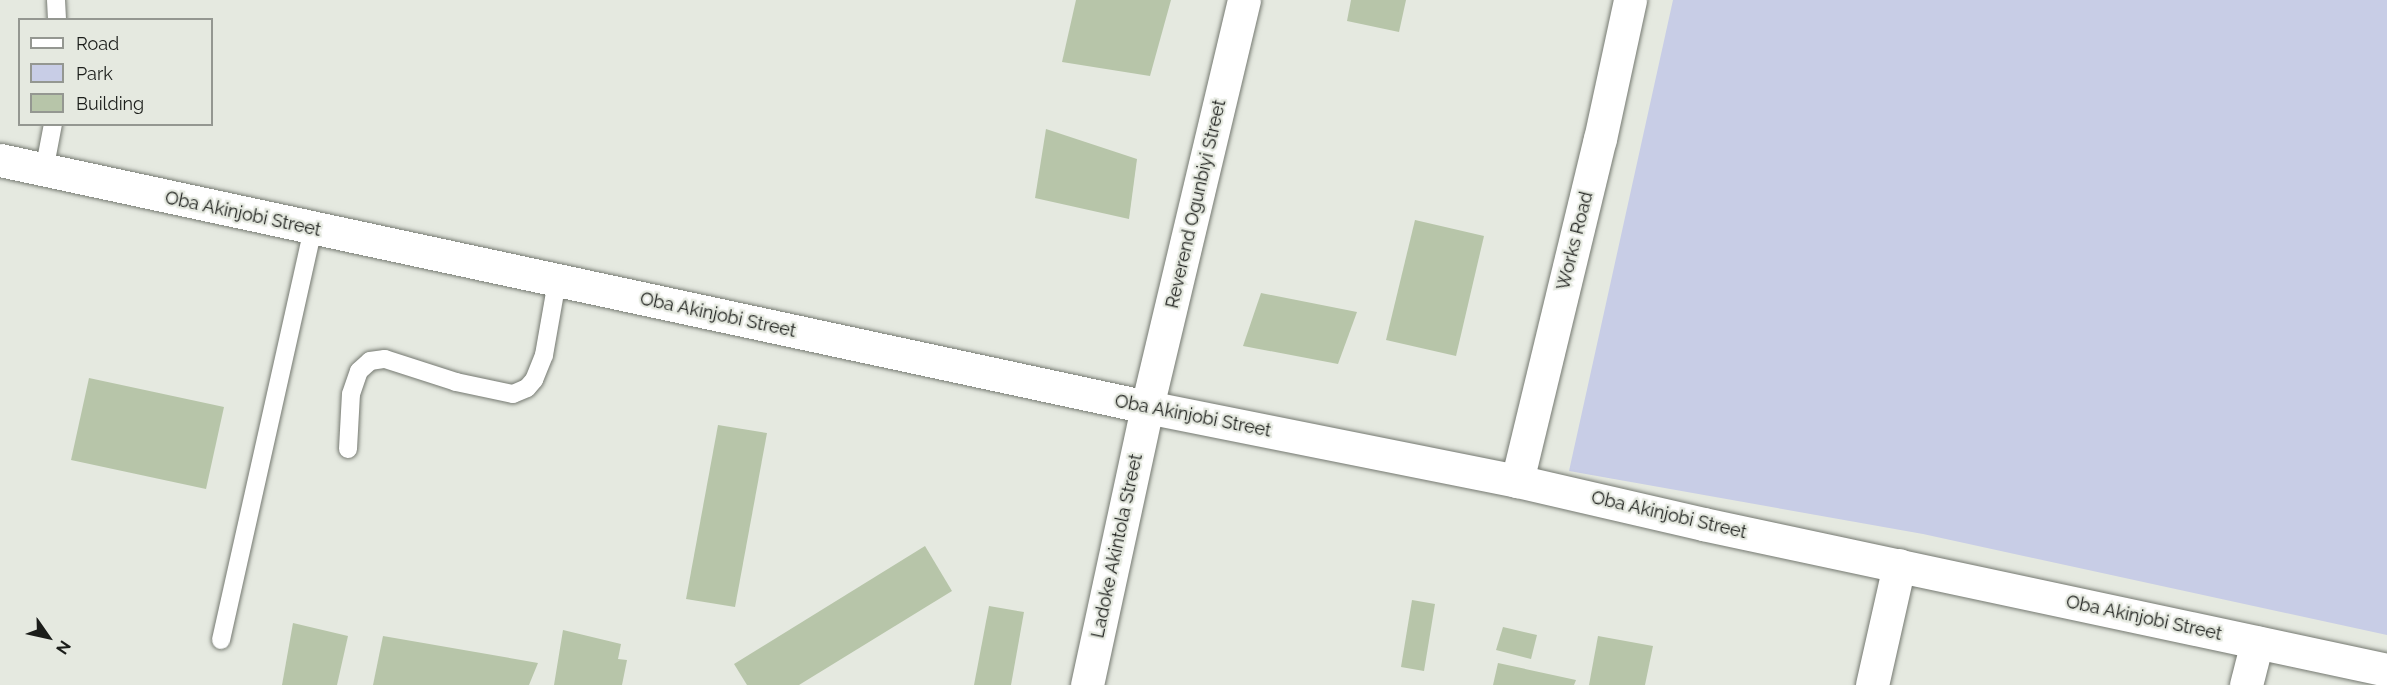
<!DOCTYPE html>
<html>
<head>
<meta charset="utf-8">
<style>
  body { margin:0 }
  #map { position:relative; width:2387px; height:685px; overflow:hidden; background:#e5e9e0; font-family:Raleway,sans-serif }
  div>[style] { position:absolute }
  .green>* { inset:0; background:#c8cde6 }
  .building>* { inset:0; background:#b7c5a9 }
  .roads { filter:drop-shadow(0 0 2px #757971) drop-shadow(0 0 2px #757971) }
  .lane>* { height:18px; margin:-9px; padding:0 9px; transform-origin:9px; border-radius:9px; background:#fff }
  .street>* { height:33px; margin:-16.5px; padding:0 16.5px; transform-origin:16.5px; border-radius:16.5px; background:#fff }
  .secondary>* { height:33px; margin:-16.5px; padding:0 16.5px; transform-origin:16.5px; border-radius:16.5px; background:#fff }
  span { translate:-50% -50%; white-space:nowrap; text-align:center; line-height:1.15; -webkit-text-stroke:4.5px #e5e9e0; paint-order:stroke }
  .street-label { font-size:18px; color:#1b1d1a }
  .legend { position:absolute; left:18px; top:18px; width:195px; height:108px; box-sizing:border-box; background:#e5e9e0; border:2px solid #949791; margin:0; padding:8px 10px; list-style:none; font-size:18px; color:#1b1d1a }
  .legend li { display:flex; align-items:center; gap:12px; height:30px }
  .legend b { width:30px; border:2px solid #949791 }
  .north { position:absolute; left:18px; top:607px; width:60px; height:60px; -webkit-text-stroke:4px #e5e9e0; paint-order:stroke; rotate:124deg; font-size:16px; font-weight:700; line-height:24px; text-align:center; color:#1b1d1a }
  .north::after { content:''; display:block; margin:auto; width:21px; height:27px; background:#1b1d1a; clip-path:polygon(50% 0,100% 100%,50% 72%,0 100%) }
</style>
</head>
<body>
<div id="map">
  <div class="green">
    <div style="clip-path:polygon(1673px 0,2387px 0,2387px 635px,1923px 534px,1569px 471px)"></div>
  </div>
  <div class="building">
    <div style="clip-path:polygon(1076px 0,1171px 0,1150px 76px,1062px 62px)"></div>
    <div style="clip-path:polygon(1351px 0,1406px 0,1399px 32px,1347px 21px)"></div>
    <div style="clip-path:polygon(1046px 129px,1137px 159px,1129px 219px,1035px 198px)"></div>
    <div style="clip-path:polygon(1415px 220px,1484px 236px,1456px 356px,1386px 340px)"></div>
    <div style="clip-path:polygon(1261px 293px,1357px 312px,1338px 364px,1243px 346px)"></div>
    <div style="clip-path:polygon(89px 378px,224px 407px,206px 489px,71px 460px)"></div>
    <div style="clip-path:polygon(718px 425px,767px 433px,735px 607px,686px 599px)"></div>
    <div style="clip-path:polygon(925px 546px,952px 591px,799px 685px,747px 685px,734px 664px)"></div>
    <div style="clip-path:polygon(1412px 600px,1435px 604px,1424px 671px,1401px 667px)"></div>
    <div style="clip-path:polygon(989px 606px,1024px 612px,1011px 685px,974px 685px)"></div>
    <div style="clip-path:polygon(293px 623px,348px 636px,337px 685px,282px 685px)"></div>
    <div style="clip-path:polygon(1503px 627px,1537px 635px,1531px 659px,1496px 650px)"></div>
    <div style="clip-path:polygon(563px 630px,621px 644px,618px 659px,627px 660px,622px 685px,554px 685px)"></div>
    <div style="clip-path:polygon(383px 636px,538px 663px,529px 685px,373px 685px)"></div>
    <div style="clip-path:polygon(1598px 636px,1653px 646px,1645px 685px,1589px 685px)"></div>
    <div style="clip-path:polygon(1498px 663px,1576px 680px,1574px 685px,1493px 685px)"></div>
  </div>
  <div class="roads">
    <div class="lane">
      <div style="left:56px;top:0;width:20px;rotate:87deg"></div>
      <div style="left:44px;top:171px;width:48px;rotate:-79.2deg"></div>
      <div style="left:348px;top:449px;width:55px;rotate:-86.9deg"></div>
      <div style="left:351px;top:394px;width:24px;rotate:-71deg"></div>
      <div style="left:359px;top:371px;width:15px;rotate:-42deg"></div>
      <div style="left:370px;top:361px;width:15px;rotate:-8deg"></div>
      <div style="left:385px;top:359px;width:75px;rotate:17.9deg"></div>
      <div style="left:456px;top:382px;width:58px;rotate:11.9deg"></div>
      <div style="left:513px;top:394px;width:15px;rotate:-23deg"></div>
      <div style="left:527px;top:388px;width:11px;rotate:-49deg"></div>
      <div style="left:534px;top:380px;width:27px;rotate:-68deg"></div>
      <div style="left:544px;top:355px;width:75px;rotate:-80deg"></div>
      <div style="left:221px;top:640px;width:421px;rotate:-77.4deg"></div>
    </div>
    <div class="street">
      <div style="left:1087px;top:685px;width:284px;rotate:-77.8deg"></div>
      <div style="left:1147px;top:407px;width:418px;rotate:-76.6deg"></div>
      <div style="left:2246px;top:685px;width:44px;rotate:-75.7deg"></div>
    </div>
    <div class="secondary">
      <div style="left:0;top:160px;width:1173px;rotate:12.15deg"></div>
      <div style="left:1147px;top:407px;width:377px;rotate:11.3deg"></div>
      <div style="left:1517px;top:481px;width:191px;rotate:13deg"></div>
      <div style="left:1703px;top:524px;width:699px;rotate:12.05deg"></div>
      <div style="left:1517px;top:481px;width:352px;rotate:-76.4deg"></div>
      <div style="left:1600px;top:139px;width:142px;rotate:-77.8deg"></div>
      <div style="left:1872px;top:685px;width:123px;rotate:-77.3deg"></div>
    </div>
  </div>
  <div class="street-label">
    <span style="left:1196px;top:204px;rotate:-77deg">Reverend Ogunbiyi Street</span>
    <span style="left:243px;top:214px;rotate:12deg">Oba Akinjobi Street</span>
    <span style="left:1575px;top:241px;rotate:-76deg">Works Road</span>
    <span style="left:718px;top:315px;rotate:12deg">Oba Akinjobi Street</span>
    <span style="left:1193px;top:416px;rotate:11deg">Oba Akinjobi Street</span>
    <span style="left:1669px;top:515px;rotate:13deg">Oba Akinjobi Street</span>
    <span style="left:1117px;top:546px;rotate:-78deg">Ladoke Akintola Street</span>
    <span style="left:2144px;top:618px;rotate:12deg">Oba Akinjobi Street</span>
  </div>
  <ul class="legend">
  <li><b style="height:8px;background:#fff"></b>Road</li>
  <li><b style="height:16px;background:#c8cde6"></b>Park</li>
  <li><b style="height:16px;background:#b7c5a9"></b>Building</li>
  </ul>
  <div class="north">N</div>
</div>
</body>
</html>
